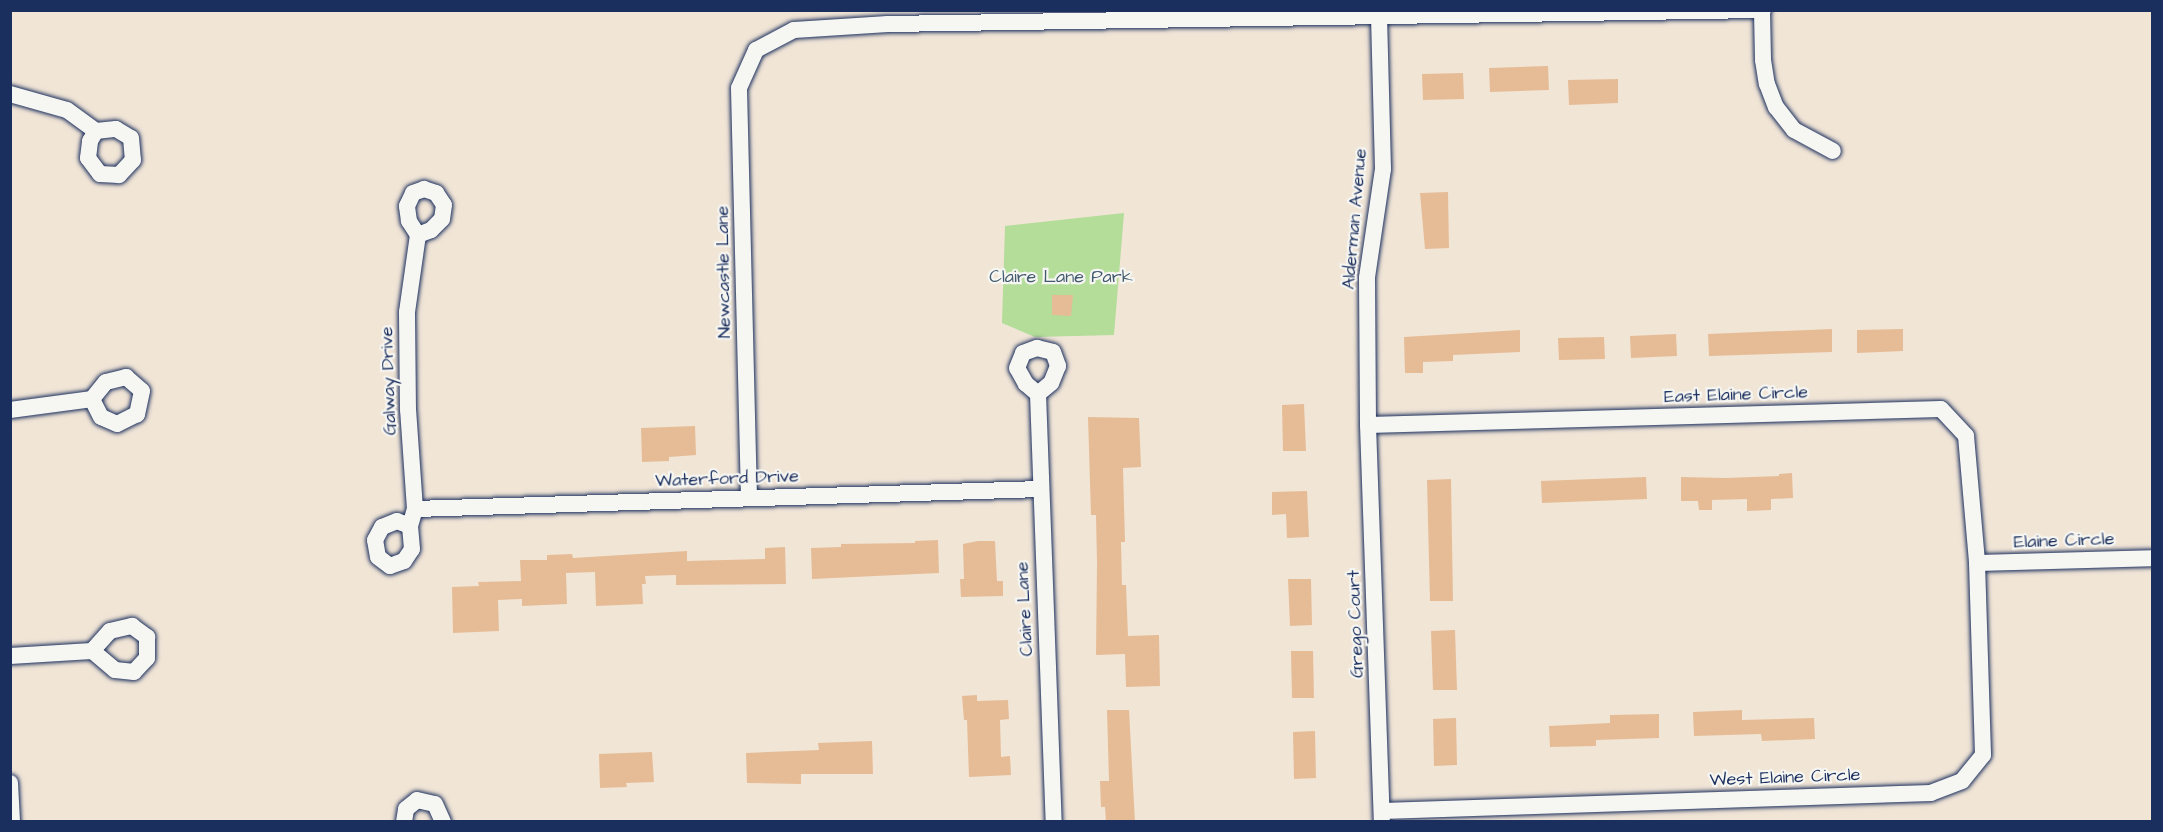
<!DOCTYPE html>
<html>
<head>
<meta charset="utf-8">
<style>
  body { margin:0 }
  #map { position:relative; width:2163px; height:832px; overflow:hidden; background:#f1e5d6; font-family:"Architects Daughter",sans-serif }
  div>[style] { position:absolute }
  .green>* { inset:0; background:#b3dd99 }
  .building>* { inset:0; background:#e6bc96 }
  .roads { filter:drop-shadow(0 0 2px #1b2f5e) drop-shadow(0 0 2px #1b2f5e) }
  .street>* { height:16px; margin:-8px; padding:0 8px; transform-origin:8px; border-radius:8px; background:#f6f6f2 }
  span { translate:-50% -50%; white-space:nowrap; text-align:center; line-height:1.15; -webkit-text-stroke:4.5px #f6f6f2; paint-order:stroke }
  .street-label { font-size:18px; color:#1b2f5e }
  .park-label { font-size:18px; color:#415a6d }
  .frame { position:absolute; inset:0; border:12px solid #1b2f5e; pointer-events:none }
</style>
</head>
<body>
<div id="map">
  <div class="green">
    <div style="clip-path:polygon(1124px 213px,1114px 335px,1035px 337px,1002px 323px,1005px 226px)"></div>
  </div>
  <div class="building">
    <div style="clip-path:polygon(1548px 66px,1549px 90px,1490px 92px,1489px 68px)"></div>
    <div style="clip-path:polygon(1463px 73px,1464px 99px,1423px 100px,1422px 74px)"></div>
    <div style="clip-path:polygon(1618px 79px,1618px 103px,1569px 105px,1568px 80px)"></div>
    <div style="clip-path:polygon(1448px 192px,1449px 248px,1425px 249px,1420px 193px)"></div>
    <div style="clip-path:polygon(1052px 295px,1073px 295px,1071px 316px,1052px 315px)"></div>
    <div style="clip-path:polygon(1832px 329px,1832px 352px,1709px 356px,1708px 334px)"></div>
    <div style="clip-path:polygon(1903px 329px,1903px 351px,1857px 353px,1857px 330px)"></div>
    <div style="clip-path:polygon(1520px 330px,1520px 352px,1453px 355px,1453px 361px,1423px 362px,1423px 373px,1405px 373px,1404px 337px)"></div>
    <div style="clip-path:polygon(1676px 334px,1677px 356px,1631px 358px,1630px 336px)"></div>
    <div style="clip-path:polygon(1604px 337px,1605px 359px,1559px 360px,1558px 338px)"></div>
    <div style="clip-path:polygon(1304px 404px,1306px 451px,1283px 451px,1282px 405px)"></div>
    <div style="clip-path:polygon(1088px 417px,1139px 418px,1141px 467px,1123px 468px,1125px 542px,1121px 542px,1122px 585px,1126px 585px,1128px 636px,1159px 635px,1160px 686px,1126px 687px,1125px 654px,1096px 655px,1097px 563px,1096px 515px,1091px 515px)"></div>
    <div style="clip-path:polygon(695px 426px,696px 455px,669px 457px,669px 461px,642px 462px,641px 428px)"></div>
    <div style="clip-path:polygon(1792px 473px,1793px 498px,1771px 499px,1771px 510px,1747px 511px,1747px 499px,1712px 500px,1712px 510px,1699px 510px,1698px 501px,1681px 501px,1681px 477px,1726px 478px,1779px 476px,1779px 474px)"></div>
    <div style="clip-path:polygon(1646px 477px,1647px 499px,1542px 503px,1541px 481px)"></div>
    <div style="clip-path:polygon(1451px 479px,1453px 601px,1430px 601px,1427px 480px)"></div>
    <div style="clip-path:polygon(1307px 491px,1309px 537px,1287px 538px,1286px 514px,1272px 515px,1272px 492px)"></div>
    <div style="clip-path:polygon(938px 540px,939px 573px,812px 579px,811px 548px,841px 547px,841px 544px,915px 543px,915px 541px)"></div>
    <div style="clip-path:polygon(978px 541px,995px 541px,997px 581px,1003px 581px,1003px 596px,961px 597px,960px 579px,964px 579px,963px 544px)"></div>
    <div style="clip-path:polygon(785px 547px,786px 584px,676px 585px,676px 575px,645px 576px,646px 584px,642px 584px,643px 604px,596px 606px,595px 572px,566px 573px,567px 604px,522px 606px,522px 599px,498px 600px,499px 631px,453px 633px,452px 587px,479px 586px,478px 582px,521px 581px,520px 560px,547px 560px,547px 555px,572px 554px,573px 558px,687px 551px,687px 561px,765px 559px,765px 548px)"></div>
    <div style="clip-path:polygon(1288px 579px,1311px 579px,1312px 625px,1290px 626px)"></div>
    <div style="clip-path:polygon(1455px 630px,1457px 690px,1433px 690px,1431px 631px)"></div>
    <div style="clip-path:polygon(1291px 651px,1313px 651px,1314px 698px,1292px 698px)"></div>
    <div style="clip-path:polygon(977px 695px,977px 701px,1008px 700px,1009px 719px,1000px 720px,1001px 757px,1010px 756px,1011px 775px,969px 777px,967px 720px,964px 720px,962px 696px)"></div>
    <div style="clip-path:polygon(1107px 710px,1129px 710px,1135px 822px,1106px 822px,1105px 807px,1101px 807px,1100px 781px,1109px 781px)"></div>
    <div style="clip-path:polygon(1742px 710px,1742px 720px,1814px 718px,1815px 739px,1762px 741px,1761px 734px,1694px 736px,1693px 712px)"></div>
    <div style="clip-path:polygon(1659px 714px,1659px 738px,1596px 740px,1596px 746px,1550px 747px,1549px 726px,1610px 723px,1610px 715px)"></div>
    <div style="clip-path:polygon(1456px 718px,1457px 765px,1434px 766px,1433px 719px)"></div>
    <div style="clip-path:polygon(1315px 731px,1316px 778px,1294px 779px,1293px 732px)"></div>
    <div style="clip-path:polygon(872px 741px,873px 774px,801px 774px,801px 784px,747px 783px,746px 753px,819px 750px,818px 743px)"></div>
    <div style="clip-path:polygon(652px 752px,654px 782px,626px 783px,627px 787px,600px 788px,599px 754px)"></div>
  </div>
  <div class="roads">
    <div class="street">
      <div style="left:1762px;top:11px;width:49px;rotate:88.8deg"></div>
      <div style="left:1763px;top:60px;width:24px;rotate:81deg"></div>
      <div style="left:1767px;top:84px;width:25px;rotate:69deg"></div>
      <div style="left:1776px;top:107px;width:29px;rotate:52deg"></div>
      <div style="left:1794px;top:130px;width:44px;rotate:28.3deg"></div>
      <div style="left:1379px;top:16px;width:153px;rotate:88.5deg"></div>
      <div style="left:1383px;top:169px;width:110px;rotate:98.4deg"></div>
      <div style="left:1367px;top:278px;width:147px;rotate:89.6deg"></div>
      <div style="left:1368px;top:425px;width:396px;rotate:88deg"></div>
      <div style="left:10px;top:94px;width:59px;rotate:15.7deg"></div>
      <div style="left:67px;top:110px;width:36px;rotate:36deg"></div>
      <div style="left:116px;top:129px;width:17px;rotate:31deg"></div>
      <div style="left:131px;top:138px;width:22px;rotate:85deg"></div>
      <div style="left:133px;top:160px;width:21px;rotate:133deg"></div>
      <div style="left:119px;top:175px;width:19px;rotate:-177deg"></div>
      <div style="left:100px;top:174px;width:20px;rotate:-127deg"></div>
      <div style="left:88px;top:158px;width:17px;rotate:-83deg"></div>
      <div style="left:90px;top:141px;width:12px;rotate:-59deg"></div>
      <div style="left:96px;top:131px;width:20px;rotate:-6deg"></div>
      <div style="left:424px;top:189px;width:13px;rotate:18deg"></div>
      <div style="left:436px;top:193px;width:14px;rotate:56deg"></div>
      <div style="left:444px;top:205px;width:14px;rotate:98deg"></div>
      <div style="left:442px;top:219px;width:16px;rotate:135deg"></div>
      <div style="left:431px;top:230px;width:14px;rotate:159deg"></div>
      <div style="left:418px;top:235px;width:17px;rotate:-123deg"></div>
      <div style="left:409px;top:221px;width:15px;rotate:-98deg"></div>
      <div style="left:407px;top:206px;width:14px;rotate:-65deg"></div>
      <div style="left:413px;top:193px;width:12px;rotate:-20deg"></div>
      <div style="left:1037px;top:348px;width:16px;rotate:14deg"></div>
      <div style="left:1053px;top:352px;width:15px;rotate:70deg"></div>
      <div style="left:1058px;top:366px;width:18px;rotate:112deg"></div>
      <div style="left:1051px;top:383px;width:17px;rotate:140deg"></div>
      <div style="left:1038px;top:394px;width:16px;rotate:-140deg"></div>
      <div style="left:1026px;top:384px;width:18px;rotate:-119deg"></div>
      <div style="left:1017px;top:368px;width:16px;rotate:-68deg"></div>
      <div style="left:1023px;top:353px;width:15px;rotate:-20deg"></div>
      <div style="left:126px;top:377px;width:21px;rotate:41deg"></div>
      <div style="left:142px;top:391px;width:24px;rotate:102deg"></div>
      <div style="left:137px;top:414px;width:22px;rotate:153deg"></div>
      <div style="left:117px;top:424px;width:17px;rotate:-156deg"></div>
      <div style="left:101px;top:417px;width:20px;rotate:-117deg"></div>
      <div style="left:92px;top:399px;width:22px;rotate:-51deg"></div>
      <div style="left:106px;top:382px;width:21px;rotate:-14deg"></div>
      <div style="left:1038px;top:394px;width:428px;rotate:87.9deg"></div>
      <div style="left:10px;top:410px;width:83px;rotate:-7.6deg"></div>
      <div style="left:1368px;top:425px;width:573px;rotate:-1.6deg"></div>
      <div style="left:1941px;top:409px;width:37px;rotate:47deg"></div>
      <div style="left:1966px;top:436px;width:127px;rotate:85deg"></div>
      <div style="left:1977px;top:563px;width:192px;rotate:88.2deg"></div>
      <div style="left:1983px;top:755px;width:33px;rotate:129deg"></div>
      <div style="left:1962px;top:781px;width:33px;rotate:159deg"></div>
      <div style="left:1931px;top:793px;width:549px;rotate:178.12deg"></div>
      <div style="left:749px;top:498px;width:410px;rotate:-91.4deg"></div>
      <div style="left:739px;top:88px;width:42px;rotate:-65.9deg"></div>
      <div style="left:756px;top:50px;width:43px;rotate:-27.8deg"></div>
      <div style="left:794px;top:30px;width:94px;rotate:-3.7deg"></div>
      <div style="left:888px;top:24px;width:875px;rotate:-0.92deg"></div>
      <div style="left:415px;top:509px;width:625px;rotate:-1.83deg"></div>
      <div style="left:410px;top:526px;width:14px;rotate:-159deg"></div>
      <div style="left:397px;top:521px;width:16px;rotate:158deg"></div>
      <div style="left:382px;top:527px;width:15px;rotate:118deg"></div>
      <div style="left:375px;top:540px;width:17px;rotate:80deg"></div>
      <div style="left:378px;top:557px;width:15px;rotate:37deg"></div>
      <div style="left:390px;top:566px;width:15px;rotate:-20deg"></div>
      <div style="left:404px;top:561px;width:14px;rotate:-56deg"></div>
      <div style="left:412px;top:549px;width:23px;rotate:-95deg"></div>
      <div style="left:410px;top:526px;width:18px;rotate:-74deg"></div>
      <div style="left:415px;top:509px;width:99px;rotate:-94deg"></div>
      <div style="left:408px;top:410px;width:98px;rotate:-90.6deg"></div>
      <div style="left:407px;top:312px;width:78px;rotate:-81.9deg"></div>
      <div style="left:1977px;top:563px;width:175px;rotate:-1.6deg"></div>
      <div style="left:132px;top:626px;width:19px;rotate:36deg"></div>
      <div style="left:147px;top:637px;width:21px;rotate:90deg"></div>
      <div style="left:147px;top:658px;width:19px;rotate:133deg"></div>
      <div style="left:134px;top:672px;width:19px;rotate:-174deg"></div>
      <div style="left:115px;top:670px;width:30px;rotate:-140deg"></div>
      <div style="left:92px;top:651px;width:27px;rotate:-48deg"></div>
      <div style="left:110px;top:631px;width:23px;rotate:-13deg"></div>
      <div style="left:10px;top:656px;width:82px;rotate:-3.5deg"></div>
      <div style="left:10px;top:783px;width:39px;rotate:87deg"></div>
      <div style="left:404px;top:822px;width:13px;rotate:-81deg"></div>
      <div style="left:406px;top:809px;width:14px;rotate:-39deg"></div>
      <div style="left:417px;top:800px;width:18px;rotate:13deg"></div>
      <div style="left:435px;top:804px;width:20px;rotate:66deg"></div>
    </div>
  </div>
  <div class="street-label">
    <span style="left:1355px;top:219px;rotate:-85deg">Alderman Avenue</span>
    <span style="left:724px;top:272px;rotate:-91deg">Newcastle Lane</span>
    <span style="left:389px;top:381px;rotate:-92deg">Galway Drive</span>
    <span style="left:1736px;top:395px;rotate:-2deg">East Elaine Circle</span>
    <span style="left:727px;top:479px;rotate:-2deg">Waterford Drive</span>
    <span style="left:2064px;top:541px;rotate:-2deg">Elaine Circle</span>
    <span style="left:1025px;top:609px;rotate:-93deg">Claire Lane</span>
    <span style="left:1356px;top:624px;rotate:-92deg">Grego Court</span>
    <span style="left:1785px;top:778px;rotate:-2deg">West Elaine Circle</span>
  </div>
  <div class="park-label">
    <span style="left:1061px;top:277px">Claire Lane Park</span>
  </div>
  <div class="frame"></div>
</div>
</body>
</html>
